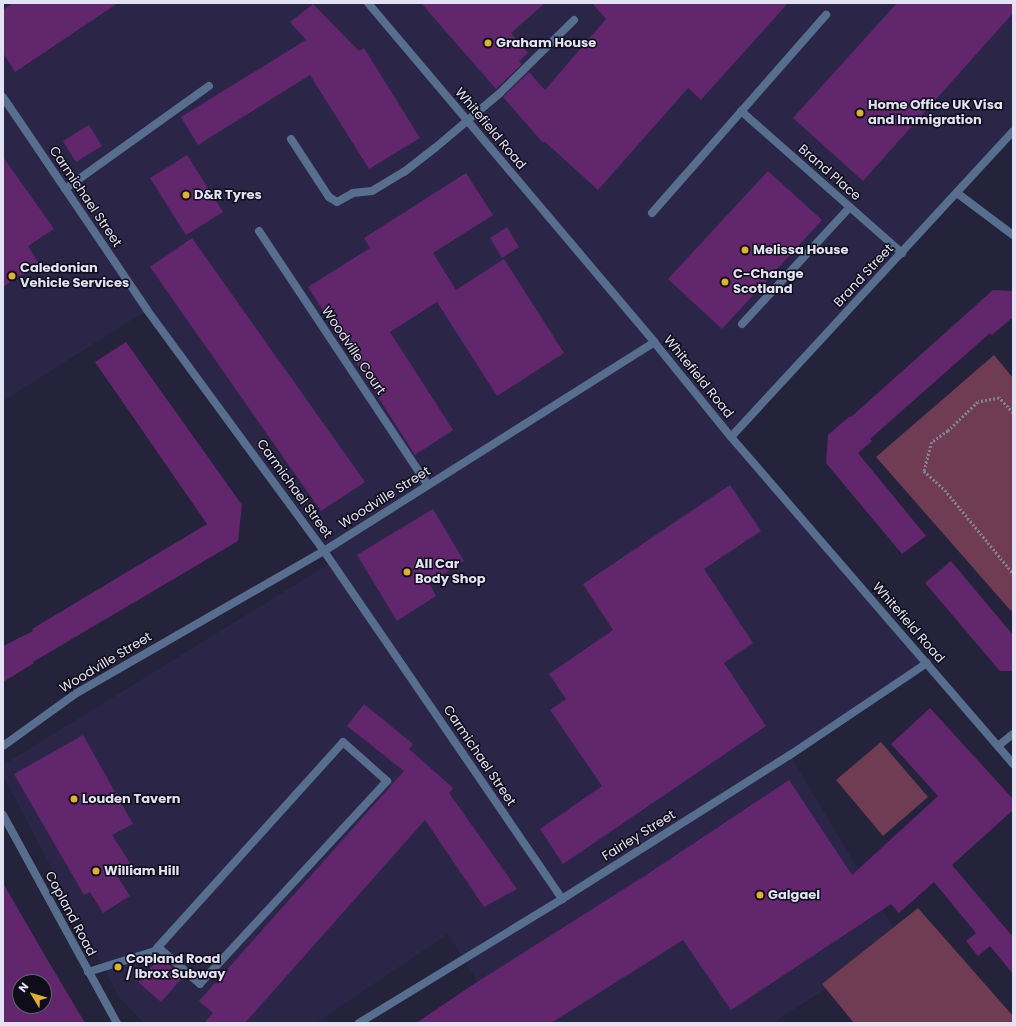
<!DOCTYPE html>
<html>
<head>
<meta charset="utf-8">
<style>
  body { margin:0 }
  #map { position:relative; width:1016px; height:1026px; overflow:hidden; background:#25223c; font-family:Poppins,sans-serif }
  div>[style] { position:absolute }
  .built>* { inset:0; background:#2b2647 }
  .green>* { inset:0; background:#703c53 }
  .building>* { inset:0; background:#62266d }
  .path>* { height:2.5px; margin-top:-1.25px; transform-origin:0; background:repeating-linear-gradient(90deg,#838197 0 2px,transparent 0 4px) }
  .service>* { height:8px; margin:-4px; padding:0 4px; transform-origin:4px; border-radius:4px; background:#576e8f }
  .minor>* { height:8px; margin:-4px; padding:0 4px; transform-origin:4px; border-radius:4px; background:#576e8f }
  .tertiary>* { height:8px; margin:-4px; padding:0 4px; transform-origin:4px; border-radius:4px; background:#576e8f }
  .dots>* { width:11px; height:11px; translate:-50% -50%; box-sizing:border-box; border:2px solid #0f0d19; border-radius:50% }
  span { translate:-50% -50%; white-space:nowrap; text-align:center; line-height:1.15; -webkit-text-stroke:3px #0f0d19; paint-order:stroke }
  .poi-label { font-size:13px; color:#e3e2f4; font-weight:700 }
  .left { translate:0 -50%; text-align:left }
  .street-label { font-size:13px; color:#e3e2f4 }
  .frame { position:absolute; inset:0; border:4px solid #e3e2f4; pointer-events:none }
  .north { position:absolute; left:12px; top:974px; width:40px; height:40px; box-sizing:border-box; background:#0f0d19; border:1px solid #646271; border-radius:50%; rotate:308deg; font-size:11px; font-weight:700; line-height:16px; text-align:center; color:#e3e2f4 }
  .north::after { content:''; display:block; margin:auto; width:14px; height:18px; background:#ddb133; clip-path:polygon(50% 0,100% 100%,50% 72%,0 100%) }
</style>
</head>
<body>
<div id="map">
  <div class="built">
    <div style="clip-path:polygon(3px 3px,1013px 3px,1013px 125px,731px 436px,927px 663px,790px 755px,901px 941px,772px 1023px,503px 1023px,448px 934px,316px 1023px,144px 1023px,119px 997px,3px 775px,3px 765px,337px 559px,147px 310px,3px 401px)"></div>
  </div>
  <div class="green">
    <div style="clip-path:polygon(994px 355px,1013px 378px,1013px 609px,1011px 611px,876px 457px)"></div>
    <div style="clip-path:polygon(881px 742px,928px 797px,883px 836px,836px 780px)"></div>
    <div style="clip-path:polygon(918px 908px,1013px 1016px,1013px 1023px,854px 1023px,822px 984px)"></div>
  </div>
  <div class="building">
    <div style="clip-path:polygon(13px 3px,118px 3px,15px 72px,3px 53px,3px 10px)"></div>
    <div style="clip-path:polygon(421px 3px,545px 3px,511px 33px,528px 53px,519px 61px,522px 64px,496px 89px)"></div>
    <div style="clip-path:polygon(592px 3px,788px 3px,701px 100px,688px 88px,598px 190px,544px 141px,543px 143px,503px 97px,529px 72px,545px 90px,606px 19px)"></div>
    <div style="clip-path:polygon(897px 3px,1013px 3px,1013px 13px,863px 181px,793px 118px)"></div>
    <div style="clip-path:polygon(313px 4px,359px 51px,364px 48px,420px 138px,369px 169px,310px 75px,198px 145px,181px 117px,306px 40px,290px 22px)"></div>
    <div style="clip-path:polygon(89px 125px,102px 146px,76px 162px,63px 141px)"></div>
    <div style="clip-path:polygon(187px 155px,223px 212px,186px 235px,150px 178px)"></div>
    <div style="clip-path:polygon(3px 157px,54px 229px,28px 246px,39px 264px,3px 287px)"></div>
    <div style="clip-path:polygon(768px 171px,822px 220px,722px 329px,668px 279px)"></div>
    <div style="clip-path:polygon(466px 173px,493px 215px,433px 253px,456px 290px,504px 259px,564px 353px,497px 396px,437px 302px,390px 332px,453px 430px,415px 455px,308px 287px,370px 248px,364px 238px)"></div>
    <div style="clip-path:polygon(507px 227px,519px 247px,502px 258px,490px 238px)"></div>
    <div style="clip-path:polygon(192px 238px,365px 482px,321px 511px,150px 267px)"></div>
    <div style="clip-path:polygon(993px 290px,1013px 291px,1013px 317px,992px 335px,990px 333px,870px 439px,872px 441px,858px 453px,926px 536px,902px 554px,826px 463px,828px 435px,850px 416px,851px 417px)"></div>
    <div style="clip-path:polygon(126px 342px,242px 505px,238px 541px,33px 662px,34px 663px,3px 682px,3px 646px,33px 631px,32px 629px,207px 524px,95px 362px)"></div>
    <div style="clip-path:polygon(730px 485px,761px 531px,704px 569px,753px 643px,724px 663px,766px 726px,563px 864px,540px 829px,602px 786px,550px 710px,566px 699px,549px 674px,613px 630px,583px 584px)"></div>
    <div style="clip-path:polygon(433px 509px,464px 561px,429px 583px,436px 596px,397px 621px,357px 555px)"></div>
    <div style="clip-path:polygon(951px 561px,1013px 635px,1013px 671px,1000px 671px,925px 583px)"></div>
    <div style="clip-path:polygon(364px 704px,413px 744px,409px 749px,453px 788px,449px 793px,517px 889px,484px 907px,425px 820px,245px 1023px,204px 1023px,213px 1013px,199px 1001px,404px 771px,347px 726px)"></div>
    <div style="clip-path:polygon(930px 708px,1013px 799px,1013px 810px,952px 865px,1013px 937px,1013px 974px,990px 946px,978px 956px,966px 941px,976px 933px,934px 882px,899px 913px,891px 904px,731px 1010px,683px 940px,551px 1023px,416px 1023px,477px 982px,643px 877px,789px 780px,852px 875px,938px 796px,891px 744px)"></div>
    <div style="clip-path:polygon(83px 735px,133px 824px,112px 835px,130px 863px,117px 876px,130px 896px,103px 913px,90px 892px,84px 895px,14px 774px)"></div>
    <div style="clip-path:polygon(evenodd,3px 883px,44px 954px,85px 1023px,3px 1023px,3px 883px,20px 982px,44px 982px,44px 1006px,20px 1006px,20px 982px)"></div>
    <div style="clip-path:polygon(160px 957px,183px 977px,161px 1002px,138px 982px)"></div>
  </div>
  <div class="path">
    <div style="left:1013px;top:413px;width:21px;rotate:-133deg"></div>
    <div style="left:999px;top:398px;width:21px;rotate:169deg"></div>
    <div style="left:978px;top:402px;width:42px;rotate:136deg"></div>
    <div style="left:948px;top:431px;width:19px;rotate:145deg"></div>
    <div style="left:932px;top:442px;width:30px;rotate:105deg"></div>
    <div style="left:924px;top:471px;width:28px;rotate:42deg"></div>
    <div style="left:945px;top:490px;width:107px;rotate:50.7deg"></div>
  </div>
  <div class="service">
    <div style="left:291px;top:139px;width:69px;rotate:56.8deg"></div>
    <div style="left:329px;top:197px;width:9px;rotate:32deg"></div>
    <div style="left:337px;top:202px;width:18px;rotate:-29deg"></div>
    <div style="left:353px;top:193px;width:19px;rotate:-6deg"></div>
    <div style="left:372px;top:191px;width:37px;rotate:-31deg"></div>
    <div style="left:404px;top:172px;width:39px;rotate:-38deg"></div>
    <div style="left:435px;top:148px;width:85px;rotate:-40.2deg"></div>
    <div style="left:500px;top:93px;width:104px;rotate:-44.6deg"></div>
    <div style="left:65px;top:189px;width:177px;rotate:-35.6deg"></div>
    <div style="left:259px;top:231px;width:305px;rotate:56.4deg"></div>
    <div style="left:742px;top:324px;width:159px;rotate:-47.3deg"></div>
    <div style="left:88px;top:972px;width:70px;rotate:-17.4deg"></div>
    <div style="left:155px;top:951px;width:5px;rotate:-53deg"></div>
    <div style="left:158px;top:947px;width:276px;rotate:-47.9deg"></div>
    <div style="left:343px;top:742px;width:59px;rotate:41.6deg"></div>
    <div style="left:387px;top:781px;width:276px;rotate:132.7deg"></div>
    <div style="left:200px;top:984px;width:56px;rotate:-138.6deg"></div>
  </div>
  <div class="minor">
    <div style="left:368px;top:3px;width:444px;rotate:49.8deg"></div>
    <div style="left:654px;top:342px;width:122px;rotate:51deg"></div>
    <div style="left:731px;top:437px;width:432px;rotate:49.2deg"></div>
    <div style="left:3px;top:97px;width:257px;rotate:55.9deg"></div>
    <div style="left:147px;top:310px;width:299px;rotate:53.7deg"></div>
    <div style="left:324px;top:551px;width:422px;rotate:55.6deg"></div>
    <div style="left:741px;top:111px;width:215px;rotate:41.4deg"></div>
    <div style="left:957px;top:193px;width:70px;rotate:36.9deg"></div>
    <div style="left:652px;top:213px;width:264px;rotate:-48.7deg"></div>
    <div style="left:731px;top:437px;width:416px;rotate:-47.3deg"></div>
    <div style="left:3px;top:746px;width:89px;rotate:-35.8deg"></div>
    <div style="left:75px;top:694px;width:287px;rotate:-29.9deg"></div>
    <div style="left:324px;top:551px;width:391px;rotate:-32.3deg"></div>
    <div style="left:998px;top:746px;width:19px;rotate:-39deg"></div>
    <div style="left:359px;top:1023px;width:238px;rotate:-31.4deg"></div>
    <div style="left:562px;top:899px;width:270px;rotate:-32.3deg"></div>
    <div style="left:790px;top:755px;width:165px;rotate:-33.9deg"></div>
  </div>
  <div class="tertiary">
    <div style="left:3px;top:815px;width:237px;rotate:61.3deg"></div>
  </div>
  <div class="dots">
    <div style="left:488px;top:43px;background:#ddb133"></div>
    <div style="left:860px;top:113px;background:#ddb133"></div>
    <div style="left:186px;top:195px;background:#ddb133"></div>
    <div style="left:745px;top:250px;background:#ddb133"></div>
    <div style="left:12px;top:276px;background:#ddb133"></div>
    <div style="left:725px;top:282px;background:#ddb133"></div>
    <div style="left:407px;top:572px;background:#ddb133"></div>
    <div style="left:74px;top:799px;background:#ddb133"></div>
    <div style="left:96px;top:871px;background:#ddb133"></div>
    <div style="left:760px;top:895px;background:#ddb133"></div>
    <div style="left:118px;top:967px;background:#ddb133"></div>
  </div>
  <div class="poi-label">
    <span class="left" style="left:496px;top:43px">Graham House</span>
    <span class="left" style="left:868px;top:113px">Home Office UK Visa<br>and Immigration</span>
    <span class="left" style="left:194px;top:195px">D&amp;R Tyres</span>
    <span class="left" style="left:753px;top:250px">Melissa House</span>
    <span class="left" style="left:20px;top:276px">Caledonian<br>Vehicle Services</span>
    <span class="left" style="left:733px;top:282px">C-Change<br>Scotland</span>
    <span class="left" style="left:415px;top:572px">All Car<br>Body Shop</span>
    <span class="left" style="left:82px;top:799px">Louden Tavern</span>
    <span class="left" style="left:104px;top:871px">William Hill</span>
    <span class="left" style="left:768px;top:895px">Galgael</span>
    <span class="left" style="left:126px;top:967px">Copland Road<br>/ Ibrox Subway</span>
  </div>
  <div class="street-label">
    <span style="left:490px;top:129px;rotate:50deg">Whitefield Road</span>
    <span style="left:829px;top:173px;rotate:41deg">Brand Place</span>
    <span style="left:85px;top:197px;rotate:56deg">Carmichael Street</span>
    <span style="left:864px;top:276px;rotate:-47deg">Brand Street</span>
    <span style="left:353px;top:351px;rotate:56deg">Woodville Court</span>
    <span style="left:698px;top:377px;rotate:51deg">Whitefield Road</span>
    <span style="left:294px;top:489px;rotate:54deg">Carmichael Street</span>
    <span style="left:385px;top:498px;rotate:-32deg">Woodville Street</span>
    <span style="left:908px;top:623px;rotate:49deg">Whitefield Road</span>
    <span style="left:106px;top:663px;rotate:-31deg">Woodville Street</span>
    <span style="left:479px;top:756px;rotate:56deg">Carmichael Street</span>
    <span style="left:639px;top:836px;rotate:-32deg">Fairley Street</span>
    <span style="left:70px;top:914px;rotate:62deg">Copland Road</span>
  </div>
  <div class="frame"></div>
  <div class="north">N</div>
</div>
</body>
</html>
